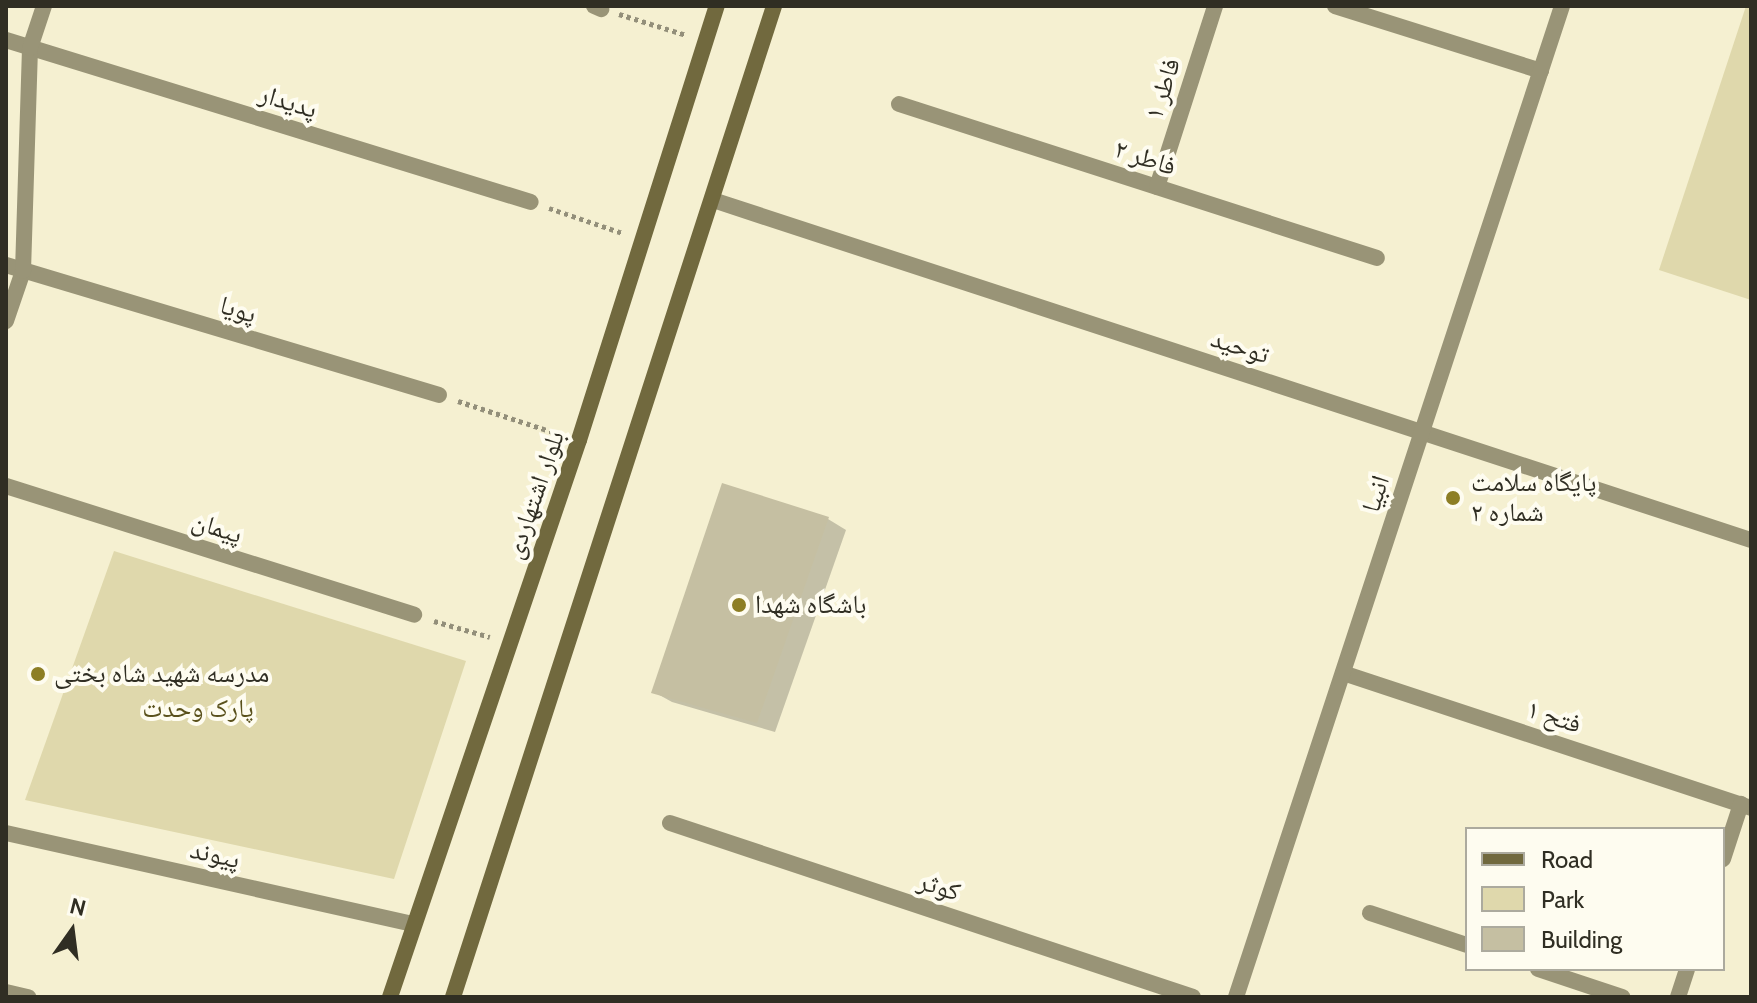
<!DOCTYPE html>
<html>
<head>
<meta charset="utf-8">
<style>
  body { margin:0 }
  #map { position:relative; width:1757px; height:1003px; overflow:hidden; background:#f5f0d1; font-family:Cabin,"Noto Naskh Arabic",sans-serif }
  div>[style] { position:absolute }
  .green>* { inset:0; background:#dfd8ac }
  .shadow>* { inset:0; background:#0003 }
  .building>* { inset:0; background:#c5bfa2 }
  .path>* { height:5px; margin-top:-2.5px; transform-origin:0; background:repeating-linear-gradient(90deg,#938f7a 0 4px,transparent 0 8px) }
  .minor>* { height:16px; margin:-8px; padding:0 8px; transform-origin:8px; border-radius:8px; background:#999477 }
  .tertiary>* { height:16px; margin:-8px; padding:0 8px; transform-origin:8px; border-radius:8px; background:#999477 }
  .secondary>* { height:16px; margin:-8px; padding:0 8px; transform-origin:8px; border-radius:8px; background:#71693e }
  .dots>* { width:22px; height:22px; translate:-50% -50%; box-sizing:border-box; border:4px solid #fefcf0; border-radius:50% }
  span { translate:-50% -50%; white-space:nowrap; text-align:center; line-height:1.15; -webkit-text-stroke:8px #fefcf0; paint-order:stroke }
  .street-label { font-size:26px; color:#302e23 }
  .poi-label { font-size:26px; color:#302e23 }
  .left { translate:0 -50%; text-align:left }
  .park-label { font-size:26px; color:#5a511c }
  .frame { position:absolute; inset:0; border:8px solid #302e23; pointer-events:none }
  .legend { position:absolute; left:1465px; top:827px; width:260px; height:144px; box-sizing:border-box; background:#fefcf0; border:2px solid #acaa9e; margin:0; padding:10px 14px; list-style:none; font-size:24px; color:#302e23 }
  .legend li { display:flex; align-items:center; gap:16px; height:40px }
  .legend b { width:40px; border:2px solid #acaa9e }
  .north { position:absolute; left:32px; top:891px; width:80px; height:80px; -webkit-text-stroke:6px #fefcf0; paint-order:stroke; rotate:14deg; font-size:22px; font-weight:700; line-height:32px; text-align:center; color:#302e23 }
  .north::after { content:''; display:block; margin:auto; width:28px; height:36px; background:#302e23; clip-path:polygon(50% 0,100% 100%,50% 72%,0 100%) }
</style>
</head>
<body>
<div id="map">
  <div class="green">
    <div style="clip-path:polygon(1746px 6px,1751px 6px,1751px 300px,1659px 270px)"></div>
    <div style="clip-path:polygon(114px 551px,466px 661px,394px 879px,25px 800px)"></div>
  </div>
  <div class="shadow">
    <div style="clip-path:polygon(828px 519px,846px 530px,775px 732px,672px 702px,654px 692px)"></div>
  </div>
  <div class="building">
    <div style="clip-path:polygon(722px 483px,829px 517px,757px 723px,651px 693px)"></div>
  </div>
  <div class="path">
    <div style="left:619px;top:14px;width:70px;rotate:17.4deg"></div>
    <div style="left:549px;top:208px;width:78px;rotate:18.7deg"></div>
    <div style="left:458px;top:401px;width:106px;rotate:18.1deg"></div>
    <div style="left:434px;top:621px;width:58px;rotate:15.9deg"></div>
  </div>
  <div class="minor">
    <div style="left:594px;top:6px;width:8px;rotate:23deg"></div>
    <div style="left:1335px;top:6px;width:216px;rotate:17.5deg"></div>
    <div style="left:6px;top:40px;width:549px;rotate:17.15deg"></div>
    <div style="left:899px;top:104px;width:502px;rotate:17.86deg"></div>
    <div style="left:1157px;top:187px;width:190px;rotate:-72.2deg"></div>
    <div style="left:713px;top:200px;width:1092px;rotate:18.14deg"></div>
    <div style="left:6px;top:265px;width:452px;rotate:16.7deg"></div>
    <div style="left:6px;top:321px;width:53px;rotate:-71.2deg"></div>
    <div style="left:23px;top:271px;width:223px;rotate:-88.2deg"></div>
    <div style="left:30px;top:48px;width:44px;rotate:-71.6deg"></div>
    <div style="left:6px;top:486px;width:428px;rotate:17.5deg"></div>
    <div style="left:1343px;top:673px;width:430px;rotate:18.3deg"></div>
    <div style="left:670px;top:823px;width:551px;rotate:18.4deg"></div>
    <div style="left:1723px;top:859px;width:58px;rotate:-71.9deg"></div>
    <div style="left:1370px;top:913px;width:102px;rotate:18.3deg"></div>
    <div style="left:1538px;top:969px;width:89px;rotate:18.4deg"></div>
    <div style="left:6px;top:992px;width:23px;rotate:13deg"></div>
    <div style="left:1236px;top:997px;width:1043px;rotate:-71.79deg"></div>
    <div style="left:1678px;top:997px;width:29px;rotate:-72deg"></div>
  </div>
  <div class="tertiary">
    <div style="left:6px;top:833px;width:418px;rotate:12.6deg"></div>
  </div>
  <div class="secondary">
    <div style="left:390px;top:997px;width:588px;rotate:-71.26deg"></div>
    <div style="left:579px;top:440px;width:455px;rotate:-72.4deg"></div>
    <div style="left:453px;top:997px;width:1042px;rotate:-72.05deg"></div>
  </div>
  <div class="dots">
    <div style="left:1453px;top:498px;background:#8d7e24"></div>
    <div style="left:739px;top:605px;background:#8d7e24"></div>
    <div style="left:38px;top:674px;background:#8d7e24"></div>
  </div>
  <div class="street-label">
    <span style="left:1163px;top:89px;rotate:-72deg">فاطر ۱</span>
    <span style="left:288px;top:102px;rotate:17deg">پدیدار</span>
    <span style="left:1145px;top:158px;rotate:18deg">فاطر ۲</span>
    <span style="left:238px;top:310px;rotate:17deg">پویا</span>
    <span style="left:1240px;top:347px;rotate:18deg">توحید</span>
    <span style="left:1376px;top:494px;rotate:-72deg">انبیا</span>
    <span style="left:535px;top:495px;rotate:-71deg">بلوار اشتهاردی</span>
    <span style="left:217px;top:528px;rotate:18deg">پیمان</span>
    <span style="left:1554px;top:717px;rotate:18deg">فتح ۱</span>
    <span style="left:215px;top:855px;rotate:13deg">پیوند</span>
    <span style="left:939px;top:887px;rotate:18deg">کوثر</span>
  </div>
  <div class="poi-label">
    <span class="left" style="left:1471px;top:498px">پایگاه سلامت<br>شماره ۲</span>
    <span class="left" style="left:755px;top:605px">باشگاه شهدا</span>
    <span class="left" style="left:54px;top:674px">مدرسه شهید شاه بختی</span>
  </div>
  <div class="park-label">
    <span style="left:198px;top:709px">پارک وحدت</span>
  </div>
  <div class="frame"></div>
  <ul class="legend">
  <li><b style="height:10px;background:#71693e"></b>Road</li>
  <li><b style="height:22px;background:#dfd8ac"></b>Park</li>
  <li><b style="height:22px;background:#c5bfa2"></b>Building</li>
  </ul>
  <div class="north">N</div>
</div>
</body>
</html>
